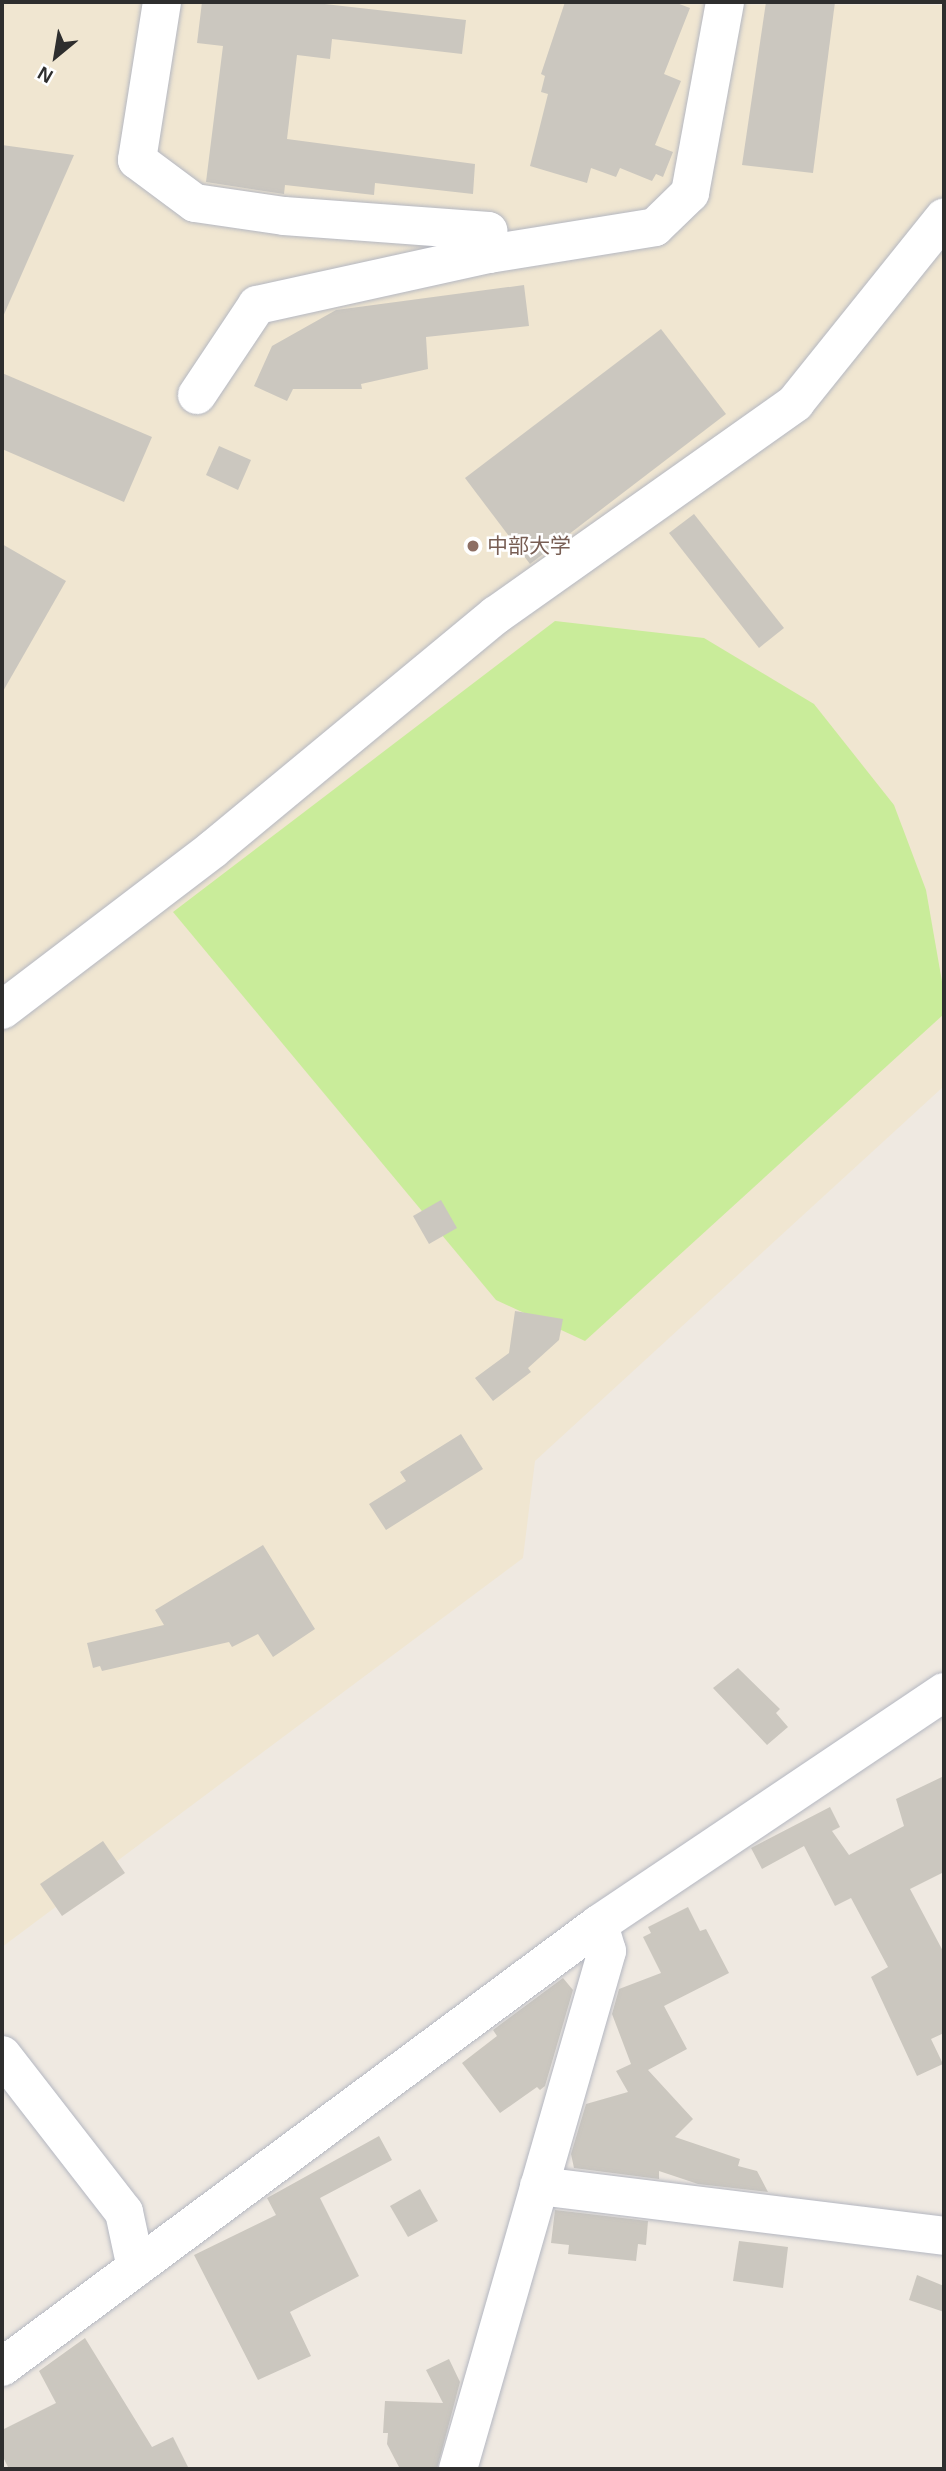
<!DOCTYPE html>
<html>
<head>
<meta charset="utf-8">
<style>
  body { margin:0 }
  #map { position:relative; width:946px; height:2471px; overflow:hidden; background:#efe9e1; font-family:Helvetica,"Noto Sans JP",sans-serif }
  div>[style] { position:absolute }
  .education>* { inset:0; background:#f0e6d1 }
  .pitch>* { inset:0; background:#c9ec9a }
  .building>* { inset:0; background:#cbc7bf }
  .roads { filter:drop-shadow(0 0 2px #b4b7c1) drop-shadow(0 0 2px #b4b7c1) }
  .minor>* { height:38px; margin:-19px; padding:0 19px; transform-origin:19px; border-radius:19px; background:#fff }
  .dots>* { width:19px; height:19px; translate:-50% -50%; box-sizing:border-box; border:4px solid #fff; border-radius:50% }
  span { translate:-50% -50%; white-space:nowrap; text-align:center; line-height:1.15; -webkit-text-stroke:5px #fff; paint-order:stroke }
  .education-label { font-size:21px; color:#785e54 }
  .left { translate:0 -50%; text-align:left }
  .frame { position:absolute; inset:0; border:4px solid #2e2e2e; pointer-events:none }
  .north { position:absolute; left:21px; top:21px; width:70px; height:70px; -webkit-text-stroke:5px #fff; paint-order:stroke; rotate:210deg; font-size:19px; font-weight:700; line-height:28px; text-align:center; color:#2e2e2e }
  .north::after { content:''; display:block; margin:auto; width:24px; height:32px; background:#2e2e2e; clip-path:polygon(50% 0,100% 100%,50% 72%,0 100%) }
</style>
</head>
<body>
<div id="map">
  <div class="education">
    <div style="clip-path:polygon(2px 2px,944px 5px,944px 1086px,535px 1461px,523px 1558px,2px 1947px)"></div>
  </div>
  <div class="pitch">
    <div style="clip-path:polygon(555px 621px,704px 638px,814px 704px,894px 805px,926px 890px,944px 993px,944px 1014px,585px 1341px,496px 1300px,173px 912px)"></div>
  </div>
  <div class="building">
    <div style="clip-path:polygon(202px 2px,307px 2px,466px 20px,462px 54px,332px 39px,330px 59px,297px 55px,287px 139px,475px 164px,473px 194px,375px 183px,374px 195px,285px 185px,284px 194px,206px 182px,223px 46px,197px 43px)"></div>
    <div style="clip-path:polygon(565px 2px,674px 2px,690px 8px,664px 74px,681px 81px,655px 145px,673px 152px,663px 177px,656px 174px,652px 181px,620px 168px,616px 177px,591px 168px,587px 183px,530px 166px,548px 94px,541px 92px,545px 76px,541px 74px)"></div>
    <div style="clip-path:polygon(766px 2px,835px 2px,813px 173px,742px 165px)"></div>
    <div style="clip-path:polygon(2px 145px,74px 155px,2px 319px)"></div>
    <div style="clip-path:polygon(524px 285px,529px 326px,426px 337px,428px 369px,361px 384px,362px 389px,293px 389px,287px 401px,254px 386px,272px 346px,336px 310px)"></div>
    <div style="clip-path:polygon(661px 329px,726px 414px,530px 564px,465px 478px)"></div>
    <div style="clip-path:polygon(2px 373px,152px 437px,124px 502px,2px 449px)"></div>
    <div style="clip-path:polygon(219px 446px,251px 460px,238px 490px,206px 475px)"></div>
    <div style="clip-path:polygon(694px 514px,784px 628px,759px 648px,669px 533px)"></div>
    <div style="clip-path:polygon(2px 544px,66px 581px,2px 693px)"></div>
    <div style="clip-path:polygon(441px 1200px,457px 1228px,429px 1244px,413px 1216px)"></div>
    <div style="clip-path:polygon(515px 1311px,563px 1319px,559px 1340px,528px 1368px,531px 1372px,493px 1401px,475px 1378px,509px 1353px)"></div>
    <div style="clip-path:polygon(461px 1434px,483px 1469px,386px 1530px,369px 1504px,406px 1481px,400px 1472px)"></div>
    <div style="clip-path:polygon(263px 1545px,315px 1629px,273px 1657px,258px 1634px,232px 1647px,229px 1642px,102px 1671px,100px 1666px,93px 1668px,87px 1643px,164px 1625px,155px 1610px)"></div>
    <div style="clip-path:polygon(738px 1668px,780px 1709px,776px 1713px,788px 1727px,767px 1745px,713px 1688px)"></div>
    <div style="clip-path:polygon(944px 1776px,944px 1872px,910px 1889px,944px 1953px,944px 2033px,931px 2039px,943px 2064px,917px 2076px,871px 1977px,888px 1967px,851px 1898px,835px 1906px,804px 1846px,762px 1869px,751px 1848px,830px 1807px,840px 1827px,832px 1831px,849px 1855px,904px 1826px,896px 1799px)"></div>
    <div style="clip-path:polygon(103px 1841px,125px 1873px,62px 1916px,40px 1884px)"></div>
    <div style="clip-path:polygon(688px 1907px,700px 1931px,706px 1929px,729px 1973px,664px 2006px,687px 2049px,648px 2070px,693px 2119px,675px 2137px,740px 2159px,738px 2166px,757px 2171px,768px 2192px,698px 2184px,659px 2171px,659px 2179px,574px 2168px,571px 2154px,586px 2104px,628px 2092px,616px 2071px,631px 2064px,612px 2014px,619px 1989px,661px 1973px,643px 1937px,651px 1933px,648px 1927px)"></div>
    <div style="clip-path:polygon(563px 1978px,573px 1990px,545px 2086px,540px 2090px,537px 2087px,500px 2113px,462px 2063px,497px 2036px,493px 2030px)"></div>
    <div style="clip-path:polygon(379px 2136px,392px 2160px,320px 2198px,359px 2276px,290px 2312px,311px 2356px,258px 2380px,194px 2255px,276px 2215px,267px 2198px)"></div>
    <div style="clip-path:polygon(420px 2189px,438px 2221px,408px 2237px,390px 2206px)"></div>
    <div style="clip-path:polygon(555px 2210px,648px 2221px,646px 2245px,638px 2244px,636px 2261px,568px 2254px,569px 2245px,551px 2243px)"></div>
    <div style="clip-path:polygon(739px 2241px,788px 2247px,783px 2288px,733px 2281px)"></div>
    <div style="clip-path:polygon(917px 2275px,944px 2286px,944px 2312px,909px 2300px)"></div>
    <div style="clip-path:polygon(85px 2338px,152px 2447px,173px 2437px,189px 2469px,9px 2469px,2px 2455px,2px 2430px,56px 2403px,39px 2371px)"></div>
    <div style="clip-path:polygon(449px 2359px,460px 2382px,437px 2469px,400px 2469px,387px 2444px,388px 2433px,383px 2433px,385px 2401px,443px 2403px,426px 2370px)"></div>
  </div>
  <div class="roads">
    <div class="minor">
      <div style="left:162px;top:2px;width:160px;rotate:99deg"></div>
      <div style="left:137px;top:160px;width:72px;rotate:36.6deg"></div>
      <div style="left:195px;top:203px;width:90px;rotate:8.3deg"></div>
      <div style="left:284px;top:216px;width:205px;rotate:4.2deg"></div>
      <div style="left:488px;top:231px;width:23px;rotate:88deg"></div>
      <div style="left:197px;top:395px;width:108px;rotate:-56.3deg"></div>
      <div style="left:257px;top:305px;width:238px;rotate:-12.4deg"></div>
      <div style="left:489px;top:254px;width:168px;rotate:-9.2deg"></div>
      <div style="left:655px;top:227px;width:49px;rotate:-44.2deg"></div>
      <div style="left:690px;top:193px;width:194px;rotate:-79.6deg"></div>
      <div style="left:2px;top:1010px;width:265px;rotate:-37.3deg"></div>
      <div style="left:213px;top:849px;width:367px;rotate:-39.6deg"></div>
      <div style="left:496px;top:615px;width:367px;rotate:-35.3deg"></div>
      <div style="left:795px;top:403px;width:238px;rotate:-51.2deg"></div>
      <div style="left:2px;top:2055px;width:199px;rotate:52.2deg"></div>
      <div style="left:124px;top:2212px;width:57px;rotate:77.9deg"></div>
      <div style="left:539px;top:2186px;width:408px;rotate:7deg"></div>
      <div style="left:2px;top:2367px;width:743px;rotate:-36.58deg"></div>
      <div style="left:599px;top:1924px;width:416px;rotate:-33.9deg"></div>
      <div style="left:458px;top:2469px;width:539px;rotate:-73.95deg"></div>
      <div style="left:607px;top:1951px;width:28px;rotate:-107deg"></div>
    </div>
  </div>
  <div class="dots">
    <div style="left:473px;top:546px;background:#8d6e63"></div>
  </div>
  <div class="education-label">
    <span class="left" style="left:487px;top:546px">中部大学</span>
  </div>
  <div class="frame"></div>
  <div class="north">N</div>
</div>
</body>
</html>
